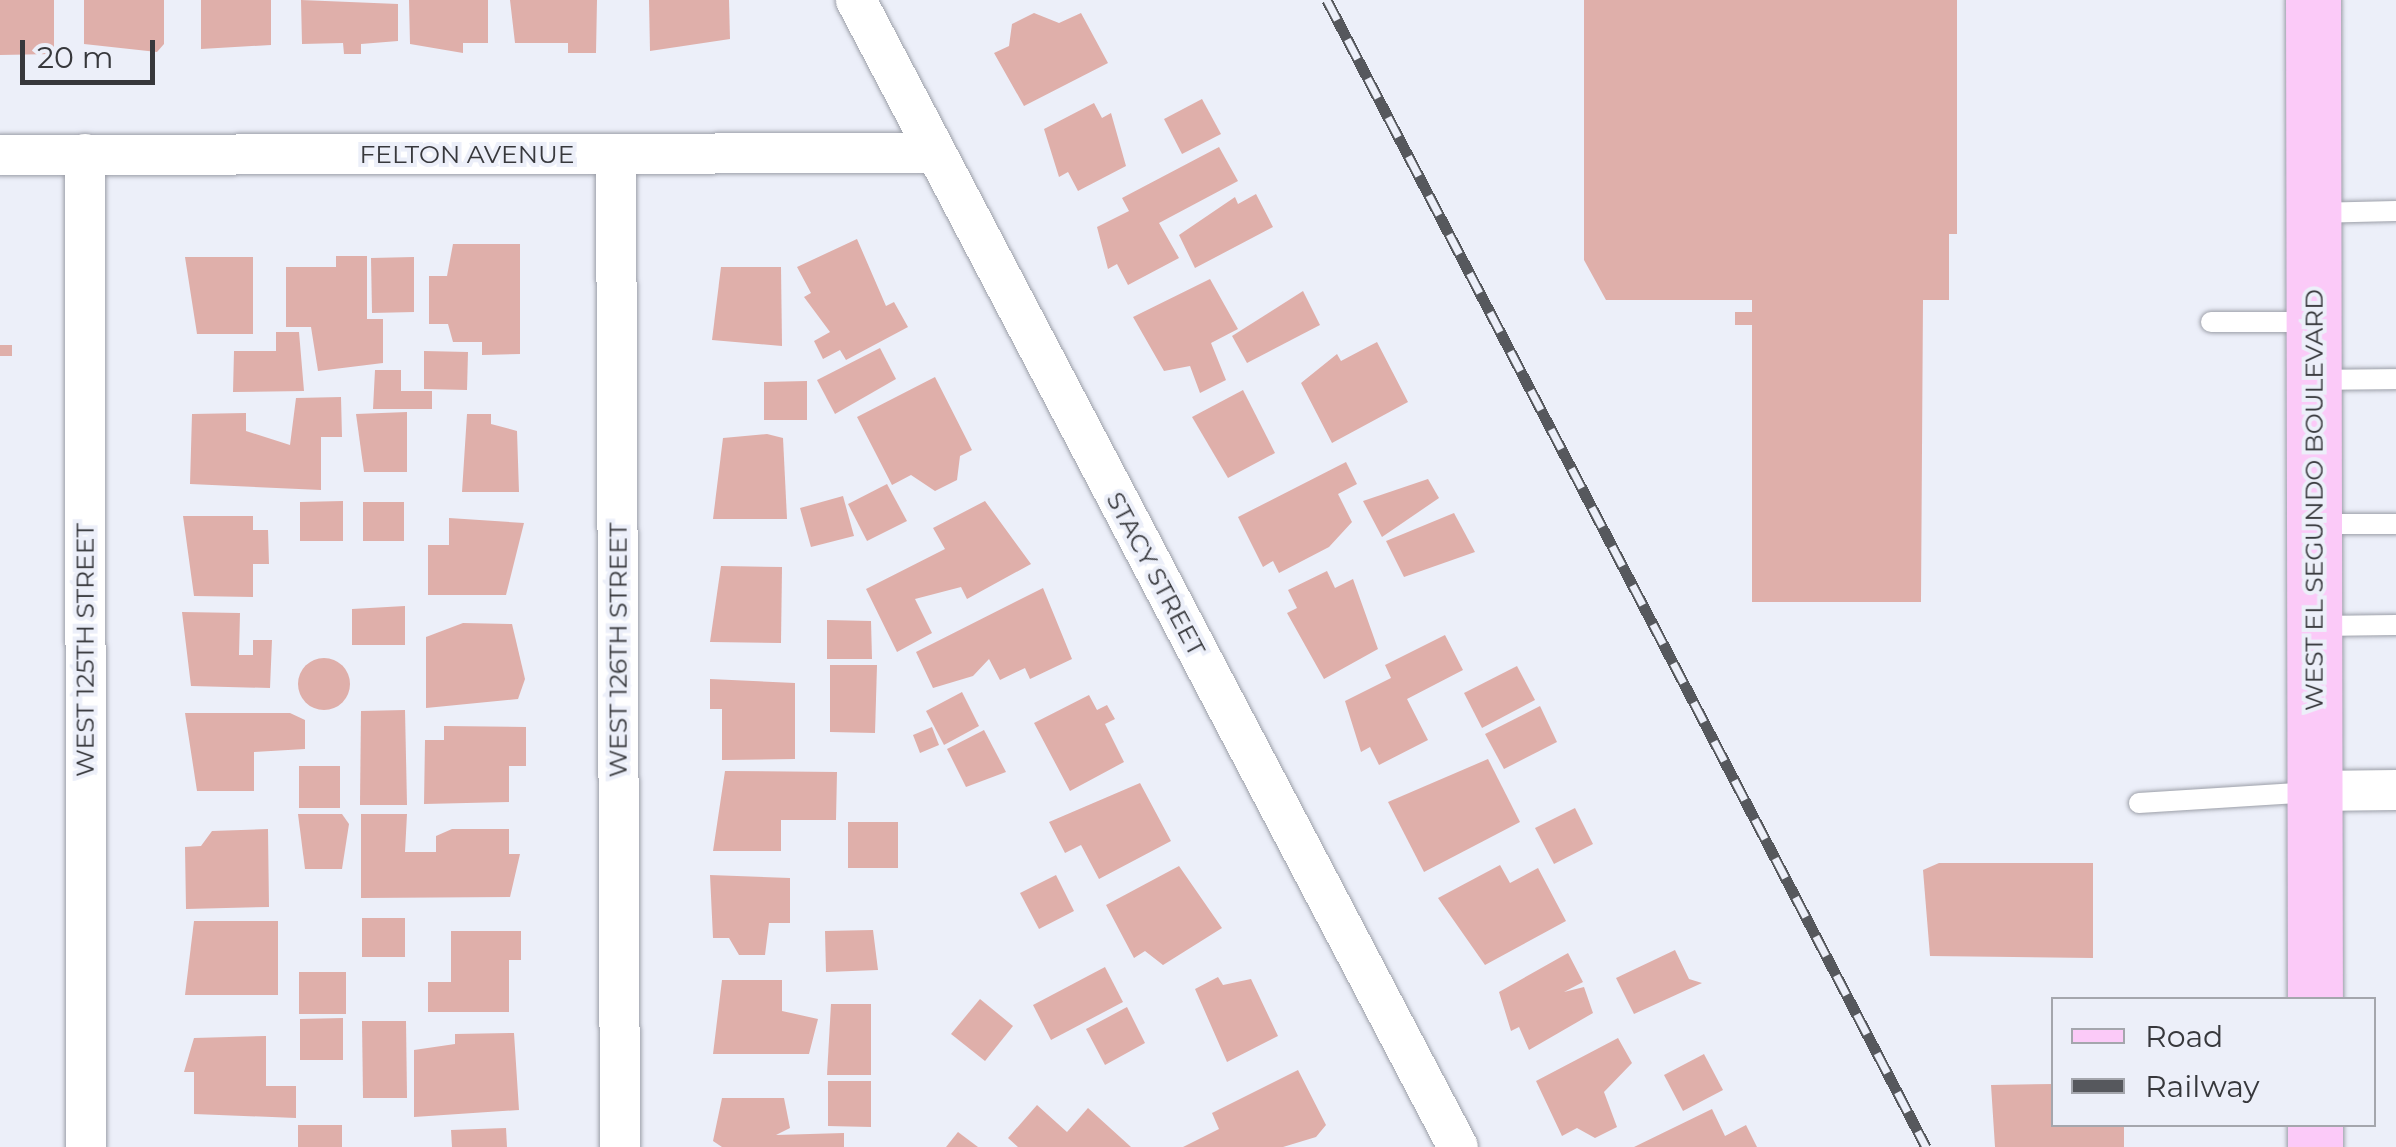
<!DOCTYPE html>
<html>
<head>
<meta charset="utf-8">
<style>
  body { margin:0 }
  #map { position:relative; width:2396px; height:1147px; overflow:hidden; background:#eceff9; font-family:Montserrat,sans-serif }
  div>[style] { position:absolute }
  .building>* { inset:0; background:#dfafaa }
  .round { border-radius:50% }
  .roads { filter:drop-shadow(0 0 2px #9c9fa8) drop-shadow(0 0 2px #9c9fa8) }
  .lane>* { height:20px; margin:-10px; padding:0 10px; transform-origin:10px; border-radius:10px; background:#fff }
  .street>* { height:40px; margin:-20px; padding:0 20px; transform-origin:20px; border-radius:20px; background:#fff }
  .primary>* { height:55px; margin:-27.5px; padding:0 27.5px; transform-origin:27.5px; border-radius:27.5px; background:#fbcaf8 }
  .rail>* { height:11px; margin-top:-5.5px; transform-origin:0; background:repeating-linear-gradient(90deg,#eceff9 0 22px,#56585d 0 44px); box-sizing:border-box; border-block:2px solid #56585d }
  span { translate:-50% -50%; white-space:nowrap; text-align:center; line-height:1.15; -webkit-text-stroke:8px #eceff9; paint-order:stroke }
  .street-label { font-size:25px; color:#37383c }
  .legend { position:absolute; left:2051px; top:997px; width:325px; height:130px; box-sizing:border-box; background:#eceff9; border:2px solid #a4a6ad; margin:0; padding:12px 18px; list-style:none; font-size:30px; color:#37383c }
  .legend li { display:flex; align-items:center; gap:20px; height:50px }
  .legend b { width:50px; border:2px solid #a4a6ad }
  .scale { position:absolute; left:20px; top:40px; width:135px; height:45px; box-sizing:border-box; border:5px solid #37383c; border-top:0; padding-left:12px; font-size:30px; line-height:35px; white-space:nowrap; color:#37383c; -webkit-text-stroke:8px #eceff9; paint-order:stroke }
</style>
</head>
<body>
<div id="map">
  <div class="building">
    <div style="clip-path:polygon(0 0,54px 0,54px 54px,0 55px)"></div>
    <div style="clip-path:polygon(84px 0,164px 0,164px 44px,157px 52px,84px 44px)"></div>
    <div style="clip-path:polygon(201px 0,271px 0,271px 45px,201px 49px)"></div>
    <div style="clip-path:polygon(301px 0,398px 4px,398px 41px,361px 44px,361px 54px,344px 54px,343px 43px,302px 44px)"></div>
    <div style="clip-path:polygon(409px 0,488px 0,488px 43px,463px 43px,463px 53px,410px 44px)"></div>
    <div style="clip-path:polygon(510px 0,597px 0,596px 53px,568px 53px,568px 43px,515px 43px)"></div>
    <div style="clip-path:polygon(649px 0,729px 0,730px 39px,650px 51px)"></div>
    <div style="clip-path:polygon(1584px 0,1957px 0,1957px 234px,1949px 234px,1949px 300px,1923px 300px,1921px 602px,1752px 602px,1752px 325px,1735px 325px,1735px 312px,1752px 312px,1752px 300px,1606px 300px,1584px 260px)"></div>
    <div style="clip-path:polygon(1034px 13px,1059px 23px,1081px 13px,1108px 63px,1024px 106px,994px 53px,1009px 46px,1012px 24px)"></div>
    <div style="clip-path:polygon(1202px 99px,1221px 134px,1182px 154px,1164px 119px)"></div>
    <div style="clip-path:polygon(1094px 103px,1102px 118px,1111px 113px,1126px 166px,1078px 191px,1068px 172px,1059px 177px,1044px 129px)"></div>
    <div style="clip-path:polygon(1219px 147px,1238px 181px,1159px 223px,1179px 258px,1128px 285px,1117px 264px,1108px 269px,1097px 227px,1129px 211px,1122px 198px)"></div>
    <div style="clip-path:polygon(1256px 194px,1273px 227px,1195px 268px,1179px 235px,1235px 197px,1238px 204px)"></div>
    <div style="clip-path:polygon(857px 239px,886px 306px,894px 302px,908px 327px,846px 360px,840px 350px,823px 359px,814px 341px,830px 332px,804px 297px,811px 293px,797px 267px)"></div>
    <div style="clip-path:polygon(453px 244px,520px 244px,520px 354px,482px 355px,482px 342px,453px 342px,448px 324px,429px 324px,429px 276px,447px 276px)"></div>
    <div style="clip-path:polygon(336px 256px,367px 256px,367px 319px,383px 319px,383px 363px,318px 371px,311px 327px,286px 327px,286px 267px,336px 267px)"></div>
    <div style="clip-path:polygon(185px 257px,253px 257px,253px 334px,197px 334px)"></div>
    <div style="clip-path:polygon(414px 257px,414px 312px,372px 313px,371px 258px)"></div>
    <div style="clip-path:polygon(721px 267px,781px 267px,782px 346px,712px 340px)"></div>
    <div style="clip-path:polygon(1210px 279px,1238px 329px,1211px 343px,1226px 380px,1200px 393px,1190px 366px,1164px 371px,1133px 317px)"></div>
    <div style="clip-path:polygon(1303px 291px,1320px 325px,1247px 363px,1232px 336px)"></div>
    <div style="clip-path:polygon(276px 332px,299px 332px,304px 391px,233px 392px,234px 351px,276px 351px)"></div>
    <div style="clip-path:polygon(1377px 342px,1408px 402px,1332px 443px,1301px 383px,1337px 354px,1341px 361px)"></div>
    <div style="clip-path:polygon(0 345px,12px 345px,12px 356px,0 356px)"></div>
    <div style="clip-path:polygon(880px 348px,896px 379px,835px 414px,817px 380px)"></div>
    <div style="clip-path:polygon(424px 351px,468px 352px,467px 390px,424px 389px)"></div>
    <div style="clip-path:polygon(375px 370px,401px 370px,401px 391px,432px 391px,432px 409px,373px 409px)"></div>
    <div style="clip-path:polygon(935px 377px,972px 450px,960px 456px,957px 480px,935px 491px,911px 475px,892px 485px,857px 417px)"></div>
    <div style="clip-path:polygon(807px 381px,807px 420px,764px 420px,764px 382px)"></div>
    <div style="clip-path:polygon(1243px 390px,1275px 453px,1228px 478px,1192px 417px)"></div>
    <div style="clip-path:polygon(341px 397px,342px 437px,321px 437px,321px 490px,190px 484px,192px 414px,246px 413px,246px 431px,290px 445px,296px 398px)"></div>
    <div style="clip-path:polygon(407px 412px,407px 472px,364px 472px,356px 414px)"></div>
    <div style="clip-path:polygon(467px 414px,491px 414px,491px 424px,517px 431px,519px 492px,462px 492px)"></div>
    <div style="clip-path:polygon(767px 434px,783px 438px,787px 519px,713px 519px,723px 438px)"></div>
    <div style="clip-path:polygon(1346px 462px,1357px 484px,1338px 494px,1352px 522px,1329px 547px,1279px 573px,1273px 561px,1263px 567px,1238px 517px)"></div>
    <div style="clip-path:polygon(1428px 479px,1439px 498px,1382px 537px,1363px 501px)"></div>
    <div style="clip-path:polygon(887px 484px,907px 521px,867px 541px,848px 504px)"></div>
    <div style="clip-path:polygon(843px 496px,854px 536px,811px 547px,800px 508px)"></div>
    <div style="clip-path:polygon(343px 501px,343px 541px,300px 541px,300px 502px)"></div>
    <div style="clip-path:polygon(985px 501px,1031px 564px,967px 599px,961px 587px,915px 599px,932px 633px,897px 652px,866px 589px,945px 549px,933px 528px)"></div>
    <div style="clip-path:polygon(363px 502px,404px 502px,404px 541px,363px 541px)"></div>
    <div style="clip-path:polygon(1454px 513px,1475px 552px,1404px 577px,1386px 541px)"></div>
    <div style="clip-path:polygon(183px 516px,253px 516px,253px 530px,268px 530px,269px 564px,253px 564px,253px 597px,194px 596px)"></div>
    <div style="clip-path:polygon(449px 518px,524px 523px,506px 595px,428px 595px,428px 545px,449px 545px)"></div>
    <div style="clip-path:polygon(721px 566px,782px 567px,781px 643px,710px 642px)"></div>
    <div style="clip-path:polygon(1327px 571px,1335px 588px,1353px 579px,1378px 649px,1324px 679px,1287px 613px,1297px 608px,1288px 590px)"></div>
    <div style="clip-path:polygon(1043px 588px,1072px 659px,1030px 679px,1025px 668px,1000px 680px,989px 659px,973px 676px,933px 688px,916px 652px)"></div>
    <div style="clip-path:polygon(405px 606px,405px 645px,352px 645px,352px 609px)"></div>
    <div style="clip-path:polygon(182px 612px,240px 613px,239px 655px,253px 655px,253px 640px,272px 640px,270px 688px,191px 686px)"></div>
    <div style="clip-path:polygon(827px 620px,871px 621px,872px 659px,827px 659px)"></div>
    <div style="clip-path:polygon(463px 623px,512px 624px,525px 679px,518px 699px,426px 708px,426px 637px)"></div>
    <div style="clip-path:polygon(1445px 635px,1463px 670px,1407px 699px,1428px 740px,1379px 765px,1370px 747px,1361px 752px,1345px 701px,1391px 678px,1385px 665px)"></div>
    <div class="round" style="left:298px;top:658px;width:52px;height:52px"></div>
    <div style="clip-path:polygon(830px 665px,877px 665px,875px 733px,830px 732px)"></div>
    <div style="clip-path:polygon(1517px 666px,1535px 700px,1482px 728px,1464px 693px)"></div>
    <div style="clip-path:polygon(710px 679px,795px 683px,795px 759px,722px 760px,722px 709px,710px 709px)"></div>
    <div style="clip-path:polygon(962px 692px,979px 726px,944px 745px,926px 711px)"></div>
    <div style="clip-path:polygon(1089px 695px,1097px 710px,1107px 705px,1115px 719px,1105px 724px,1124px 762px,1070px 791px,1034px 723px)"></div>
    <div style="clip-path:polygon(1540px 706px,1557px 742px,1504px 769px,1485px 734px)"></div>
    <div style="clip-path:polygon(405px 710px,407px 805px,360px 805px,361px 711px)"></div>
    <div style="clip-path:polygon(185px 713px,290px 713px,305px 720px,305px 749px,254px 752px,254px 791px,197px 791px)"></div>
    <div style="clip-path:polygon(444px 726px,526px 727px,526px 766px,509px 766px,509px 802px,424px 804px,425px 740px,444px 740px)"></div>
    <div style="clip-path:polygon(932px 727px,939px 745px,920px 753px,913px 735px)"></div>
    <div style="clip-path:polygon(984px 730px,1006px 772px,966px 787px,947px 749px)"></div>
    <div style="clip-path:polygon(1488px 759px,1520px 822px,1424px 872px,1388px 802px)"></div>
    <div style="clip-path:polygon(299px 766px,340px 766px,340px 808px,299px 808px)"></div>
    <div style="clip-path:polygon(725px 771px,837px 772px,836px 820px,781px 820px,781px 851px,713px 851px)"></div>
    <div style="clip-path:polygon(1140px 783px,1171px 841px,1099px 879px,1081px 845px,1065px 853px,1049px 822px)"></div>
    <div style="clip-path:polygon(1575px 808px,1593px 844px,1554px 864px,1535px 828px)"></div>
    <div style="clip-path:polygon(298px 814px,342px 814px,349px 824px,342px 869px,305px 869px)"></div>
    <div style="clip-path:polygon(361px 814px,407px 814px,405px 852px,436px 852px,436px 836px,452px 829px,509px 829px,509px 854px,520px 854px,510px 897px,361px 898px)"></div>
    <div style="clip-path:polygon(848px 822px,898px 822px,898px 868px,848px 868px)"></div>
    <div style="clip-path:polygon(268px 829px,269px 907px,186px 909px,185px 847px,201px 846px,212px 831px)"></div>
    <div style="clip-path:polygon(1939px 863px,2093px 863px,2093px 958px,1930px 956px,1923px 870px)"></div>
    <div style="clip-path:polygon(1500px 865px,1510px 883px,1538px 868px,1566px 921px,1485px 965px,1438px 898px)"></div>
    <div style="clip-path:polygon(1179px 866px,1222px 928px,1163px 965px,1145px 951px,1134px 958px,1106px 905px)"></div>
    <div style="clip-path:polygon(710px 875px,790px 878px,790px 923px,769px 923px,765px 955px,739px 955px,729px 938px,713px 938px)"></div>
    <div style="clip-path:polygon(1056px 875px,1074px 911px,1039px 929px,1020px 893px)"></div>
    <div style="clip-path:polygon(362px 918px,405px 918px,405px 957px,362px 957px)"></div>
    <div style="clip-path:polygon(194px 921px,278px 921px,278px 995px,185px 995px)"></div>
    <div style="clip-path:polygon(873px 930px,878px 970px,826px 972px,825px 931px)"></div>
    <div style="clip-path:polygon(451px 931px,521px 931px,521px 960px,509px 960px,509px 1012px,428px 1012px,428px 982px,451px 982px)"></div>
    <div style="clip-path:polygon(1675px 950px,1689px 979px,1702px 983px,1634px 1014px,1616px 978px)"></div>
    <div style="clip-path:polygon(1568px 953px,1583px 982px,1564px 992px,1584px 987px,1593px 1013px,1529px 1050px,1519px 1027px,1511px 1031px,1499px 992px)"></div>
    <div style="clip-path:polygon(1105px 967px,1123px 1002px,1051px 1040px,1033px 1005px)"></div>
    <div style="clip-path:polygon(299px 972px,346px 972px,346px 1014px,299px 1014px)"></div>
    <div style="clip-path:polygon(1218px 977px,1223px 985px,1251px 979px,1278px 1036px,1227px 1062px,1195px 989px)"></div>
    <div style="clip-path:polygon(722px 980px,782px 980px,782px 1011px,818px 1019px,809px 1054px,713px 1054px)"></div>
    <div style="clip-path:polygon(980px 999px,1013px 1026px,985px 1061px,951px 1034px)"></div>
    <div style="clip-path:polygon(831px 1004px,871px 1004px,871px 1075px,827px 1075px)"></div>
    <div style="clip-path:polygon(1127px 1007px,1145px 1043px,1105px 1065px,1086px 1029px)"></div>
    <div style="clip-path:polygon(343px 1018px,343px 1060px,300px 1060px,300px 1019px)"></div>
    <div style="clip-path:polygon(362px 1021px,406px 1021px,407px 1098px,363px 1098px)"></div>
    <div style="clip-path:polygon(514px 1033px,519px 1110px,414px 1117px,414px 1050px,455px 1044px,455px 1034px)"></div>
    <div style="clip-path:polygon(266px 1036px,266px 1086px,296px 1086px,296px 1118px,194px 1114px,194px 1072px,184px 1072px,194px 1038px)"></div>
    <div style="clip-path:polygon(1618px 1038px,1632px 1063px,1604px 1092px,1617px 1127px,1595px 1138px,1577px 1128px,1562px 1136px,1536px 1081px)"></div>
    <div style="clip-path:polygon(1704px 1054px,1723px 1090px,1683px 1111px,1664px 1075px)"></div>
    <div style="clip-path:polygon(1298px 1070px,1326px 1125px,1316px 1137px,1283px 1147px,1183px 1147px,1219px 1129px,1212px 1113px)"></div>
    <div style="clip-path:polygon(828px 1081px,871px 1081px,871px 1127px,828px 1126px)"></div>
    <div style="clip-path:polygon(2054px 1084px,2054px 1124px,2124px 1124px,2124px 1147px,1995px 1147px,1991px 1085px)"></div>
    <div style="clip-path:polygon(722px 1098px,784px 1098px,790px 1128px,776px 1135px,844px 1133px,844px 1147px,722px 1147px,713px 1141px)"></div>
    <div style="clip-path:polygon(1037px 1105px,1067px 1132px,1088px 1108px,1131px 1147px,1018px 1147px,1008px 1138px)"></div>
    <div style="clip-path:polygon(1712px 1109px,1725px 1136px,1746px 1125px,1757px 1147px,1634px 1147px)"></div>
    <div style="clip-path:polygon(298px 1125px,342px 1125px,342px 1147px,298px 1147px)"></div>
    <div style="clip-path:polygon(506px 1128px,507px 1147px,452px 1147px,451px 1130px)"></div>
    <div style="clip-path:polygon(958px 1132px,978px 1147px,946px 1147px)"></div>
  </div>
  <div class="roads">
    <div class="lane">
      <div style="left:2313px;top:213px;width:83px;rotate:-1.4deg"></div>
      <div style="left:2211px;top:322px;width:102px"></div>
      <div style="left:2316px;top:380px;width:80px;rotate:-0.7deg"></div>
      <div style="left:2318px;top:524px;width:78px"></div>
      <div style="left:2318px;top:626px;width:78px;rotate:-0.7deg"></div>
      <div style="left:2139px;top:803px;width:174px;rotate:-3.6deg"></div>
    </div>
    <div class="street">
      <div style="left:856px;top:0;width:1295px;rotate:62.31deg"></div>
      <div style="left:85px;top:154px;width:993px;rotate:89.94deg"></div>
      <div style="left:616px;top:154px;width:993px;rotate:89.77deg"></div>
      <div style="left:0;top:155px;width:934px;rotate:-0.12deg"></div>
      <div style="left:2315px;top:791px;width:81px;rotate:-0.7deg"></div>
    </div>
    <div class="primary">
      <div style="left:2313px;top:0;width:1000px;rotate:89.89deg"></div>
      <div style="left:2315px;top:1124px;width:23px;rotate:90deg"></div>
    </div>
  </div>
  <div class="rail">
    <div style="left:1327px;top:0;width:1294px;rotate:62.42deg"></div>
  </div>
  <div class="street-label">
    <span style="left:467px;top:154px">FELTON AVENUE</span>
    <span style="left:2314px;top:500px;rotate:-90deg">WEST EL SEGUNDO BOULEVARD</span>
    <span style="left:1156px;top:574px;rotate:62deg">STACY STREET</span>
    <span style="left:85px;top:650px;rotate:-90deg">WEST 125TH STREET</span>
    <span style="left:618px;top:650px;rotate:-90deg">WEST 126TH STREET</span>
  </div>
  <ul class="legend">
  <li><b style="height:12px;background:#fbcaf8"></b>Road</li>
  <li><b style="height:12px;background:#56585d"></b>Railway</li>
  </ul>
  <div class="scale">20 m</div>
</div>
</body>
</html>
